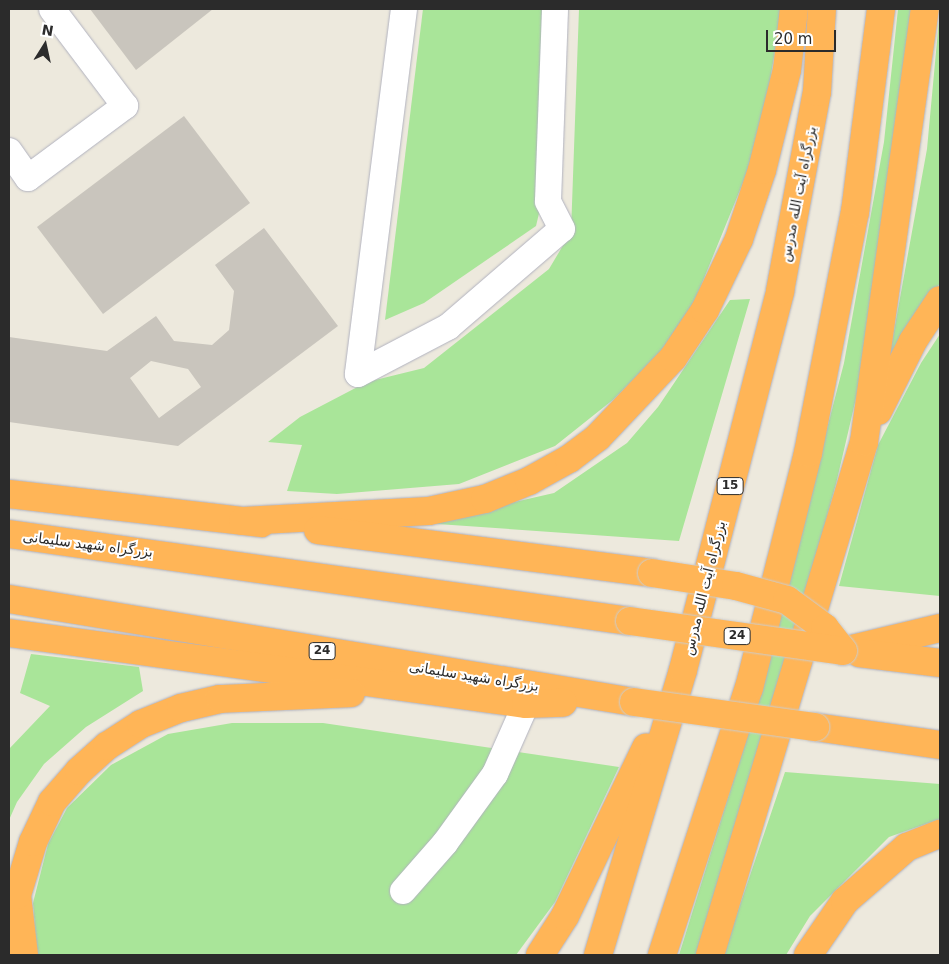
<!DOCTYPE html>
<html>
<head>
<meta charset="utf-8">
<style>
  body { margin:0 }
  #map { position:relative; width:949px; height:964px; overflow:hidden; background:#ede9dd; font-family:"DejaVu Sans",Vazirmatn,sans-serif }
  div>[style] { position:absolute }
  .green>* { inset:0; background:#a9e599 }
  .building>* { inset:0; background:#c9c5bd }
  .roads { filter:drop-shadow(0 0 1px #b1b2bf) drop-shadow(0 0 1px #b1b2bf) }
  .minor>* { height:26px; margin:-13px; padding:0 13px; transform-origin:13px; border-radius:13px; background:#fff }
  .highway>* { height:28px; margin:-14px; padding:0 14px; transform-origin:14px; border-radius:14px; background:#ffb557 }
  .bridges { filter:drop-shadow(0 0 1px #ccc) drop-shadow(0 0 1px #ccc) }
  .highway-bridge>* { height:28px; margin:-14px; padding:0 14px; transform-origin:14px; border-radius:14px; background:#ffb557 }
  span { translate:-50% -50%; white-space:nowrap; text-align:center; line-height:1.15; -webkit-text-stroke:4px #fff; paint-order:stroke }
  .shield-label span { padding:1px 4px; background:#fff; border:1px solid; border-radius:4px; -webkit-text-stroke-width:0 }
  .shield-label { font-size:12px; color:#2b2b2b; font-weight:700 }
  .street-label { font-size:14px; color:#2b2b2b }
  .frame { position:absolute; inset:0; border:10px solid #2b2b2b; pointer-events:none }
  .north { position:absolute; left:20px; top:20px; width:50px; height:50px; -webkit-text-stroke:4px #fff; paint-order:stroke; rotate:10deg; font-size:14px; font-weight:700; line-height:20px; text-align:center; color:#2b2b2b }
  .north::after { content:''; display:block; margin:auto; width:18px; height:22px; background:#2b2b2b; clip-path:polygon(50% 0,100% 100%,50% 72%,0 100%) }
  .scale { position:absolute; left:766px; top:30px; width:70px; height:22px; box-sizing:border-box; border:2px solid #2b2b2b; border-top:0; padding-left:6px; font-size:15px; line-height:18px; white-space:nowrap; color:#2b2b2b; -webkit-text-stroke:4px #fff; paint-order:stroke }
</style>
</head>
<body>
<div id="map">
  <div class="green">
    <div style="clip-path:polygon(423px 9px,544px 9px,541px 205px,536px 226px,424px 303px,385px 320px)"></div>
    <div style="clip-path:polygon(579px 9px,782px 9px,760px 141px,687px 320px,653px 360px,614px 399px,555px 446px,459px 484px,337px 494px,287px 491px,302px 445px,268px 442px,300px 417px,367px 382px,424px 368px,549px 269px,571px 232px)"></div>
    <div style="clip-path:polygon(898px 9px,918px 9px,871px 334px,836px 484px,756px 775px,698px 955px,679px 955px,749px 730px,844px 363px,884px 142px)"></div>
    <div style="clip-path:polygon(940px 9px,940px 283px,888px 364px,927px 149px)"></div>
    <div style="clip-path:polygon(750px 299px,679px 541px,423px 523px,554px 493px,627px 443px,658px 407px,730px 300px)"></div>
    <div style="clip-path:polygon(940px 334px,940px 596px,839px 586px,878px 445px,921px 363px)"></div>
    <div style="clip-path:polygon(31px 654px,139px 667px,143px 691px,86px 727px,44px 764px,17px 802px,9px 820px,9px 749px,50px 706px,20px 693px)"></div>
    <div style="clip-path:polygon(232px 723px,323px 723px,619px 767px,555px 902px,516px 955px,37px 955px,33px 903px,48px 844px,67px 808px,111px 765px,168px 734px)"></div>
    <div style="clip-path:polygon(785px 772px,940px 784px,940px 819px,889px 837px,810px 916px,786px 955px,723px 955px)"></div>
  </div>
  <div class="building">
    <div style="clip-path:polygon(90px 9px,213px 9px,136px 70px)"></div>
    <div style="clip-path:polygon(184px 116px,250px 203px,103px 314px,37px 227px)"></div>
    <div style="clip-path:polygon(evenodd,264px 228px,338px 326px,178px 446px,9px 422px,9px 337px,107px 351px,156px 316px,174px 341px,212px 345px,229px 330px,234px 291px,215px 265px,264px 228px,151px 361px,188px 369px,201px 387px,159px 418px,130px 378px,151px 361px)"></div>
  </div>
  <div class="roads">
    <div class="minor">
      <div style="left:404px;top:9px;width:368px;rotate:97.2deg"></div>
      <div style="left:358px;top:374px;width:102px;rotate:-27.6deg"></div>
      <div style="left:448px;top:327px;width:150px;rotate:-40.7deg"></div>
      <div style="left:562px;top:229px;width:31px;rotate:-117deg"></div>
      <div style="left:548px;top:201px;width:192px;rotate:-87.9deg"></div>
      <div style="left:9px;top:151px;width:33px;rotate:55deg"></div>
      <div style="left:28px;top:178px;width:121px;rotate:-36.6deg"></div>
      <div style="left:125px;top:106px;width:121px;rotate:-127deg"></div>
      <div style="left:403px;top:891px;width:64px;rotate:-48.8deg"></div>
      <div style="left:445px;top:843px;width:85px;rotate:-54.1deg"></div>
      <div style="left:495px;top:774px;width:77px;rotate:-66.1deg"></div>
    </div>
    <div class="highway">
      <div style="left:878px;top:411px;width:78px;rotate:-63.4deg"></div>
      <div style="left:913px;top:341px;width:49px;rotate:-56.6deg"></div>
      <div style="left:9px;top:494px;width:254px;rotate:6.6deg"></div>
      <div style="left:243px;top:521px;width:186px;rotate:-3.1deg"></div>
      <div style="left:429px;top:511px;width:57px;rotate:-12.1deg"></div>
      <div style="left:485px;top:499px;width:48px;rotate:-22.2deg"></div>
      <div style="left:529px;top:481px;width:46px;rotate:-28.8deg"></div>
      <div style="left:569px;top:459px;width:36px;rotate:-37deg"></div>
      <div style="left:598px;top:437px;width:109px;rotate:-46.5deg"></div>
      <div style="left:673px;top:358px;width:58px;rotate:-56.3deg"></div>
      <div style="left:705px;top:310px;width:79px;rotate:-64.4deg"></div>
      <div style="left:739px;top:239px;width:73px;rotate:-71.6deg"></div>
      <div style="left:762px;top:170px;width:103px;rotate:-76deg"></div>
      <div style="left:787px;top:70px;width:61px;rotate:-83.5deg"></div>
      <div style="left:318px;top:530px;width:337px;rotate:7.3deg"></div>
      <div style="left:9px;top:534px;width:627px;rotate:7.98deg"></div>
      <div style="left:9px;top:599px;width:633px;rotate:9.36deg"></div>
      <div style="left:9px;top:633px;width:522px;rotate:7.82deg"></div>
      <div style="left:526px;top:704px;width:37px;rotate:-2deg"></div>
      <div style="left:843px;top:651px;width:100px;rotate:-13.3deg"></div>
      <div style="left:859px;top:653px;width:82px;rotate:7deg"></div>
      <div style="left:815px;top:727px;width:126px;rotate:8.2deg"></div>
      <div style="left:24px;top:955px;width:60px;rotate:-96.7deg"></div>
      <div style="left:17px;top:895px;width:55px;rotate:-73.2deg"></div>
      <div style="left:33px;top:842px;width:44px;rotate:-64.6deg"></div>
      <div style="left:52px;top:802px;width:41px;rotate:-48.9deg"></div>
      <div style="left:79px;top:771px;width:38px;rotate:-42deg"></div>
      <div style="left:107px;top:746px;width:40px;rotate:-32.9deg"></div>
      <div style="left:141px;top:724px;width:43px;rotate:-21.8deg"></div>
      <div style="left:181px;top:708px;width:40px;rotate:-13deg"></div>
      <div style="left:220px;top:699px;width:131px;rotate:-2.6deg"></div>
      <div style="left:540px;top:955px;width:46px;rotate:-57.3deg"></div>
      <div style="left:565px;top:916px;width:187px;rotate:-64.3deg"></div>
      <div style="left:598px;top:955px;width:297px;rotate:-73.4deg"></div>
      <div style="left:683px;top:670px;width:391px;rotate:-75.6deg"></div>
      <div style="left:780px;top:291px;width:202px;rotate:-79.5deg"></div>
      <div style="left:817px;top:92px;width:83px;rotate:-86.6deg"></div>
      <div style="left:662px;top:955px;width:281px;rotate:-72deg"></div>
      <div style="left:749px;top:688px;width:242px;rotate:-75.9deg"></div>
      <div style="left:808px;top:453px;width:246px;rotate:-79deg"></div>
      <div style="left:855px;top:212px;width:205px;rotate:-82.7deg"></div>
      <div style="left:710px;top:955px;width:536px;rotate:-73.29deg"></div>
      <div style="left:864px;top:442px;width:437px;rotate:-82deg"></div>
      <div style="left:808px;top:955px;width:65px;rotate:-55.6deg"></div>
      <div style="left:845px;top:901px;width:82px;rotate:-41.1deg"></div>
      <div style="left:907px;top:847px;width:35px;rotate:-22deg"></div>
    </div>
  </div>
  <div class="bridges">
    <div class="highway-bridge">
      <div style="left:652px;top:573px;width:85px;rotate:8.8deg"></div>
      <div style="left:736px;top:586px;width:53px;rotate:15.4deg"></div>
      <div style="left:787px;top:600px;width:47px;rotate:36.4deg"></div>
      <div style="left:825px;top:628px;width:29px;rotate:52deg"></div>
      <div style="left:630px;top:621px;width:215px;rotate:8deg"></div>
      <div style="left:634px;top:702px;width:183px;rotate:7.9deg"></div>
    </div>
  </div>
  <div class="shield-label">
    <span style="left:730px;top:486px">15</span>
    <span style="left:737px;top:636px">24</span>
    <span style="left:322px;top:651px">24</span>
  </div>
  <div class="street-label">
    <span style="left:798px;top:194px;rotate:-79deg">بزرگراه آیت الله مدرس</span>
    <span style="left:88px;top:544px;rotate:7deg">بزرگراه شهید سلیمانی</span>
    <span style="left:704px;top:588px;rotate:-76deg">بزرگراه آیت الله مدرس</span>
    <span style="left:474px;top:676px;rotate:9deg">بزرگراه شهید سلیمانی</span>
  </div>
  <div class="frame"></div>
  <div class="north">N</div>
  <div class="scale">20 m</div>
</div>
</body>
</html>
